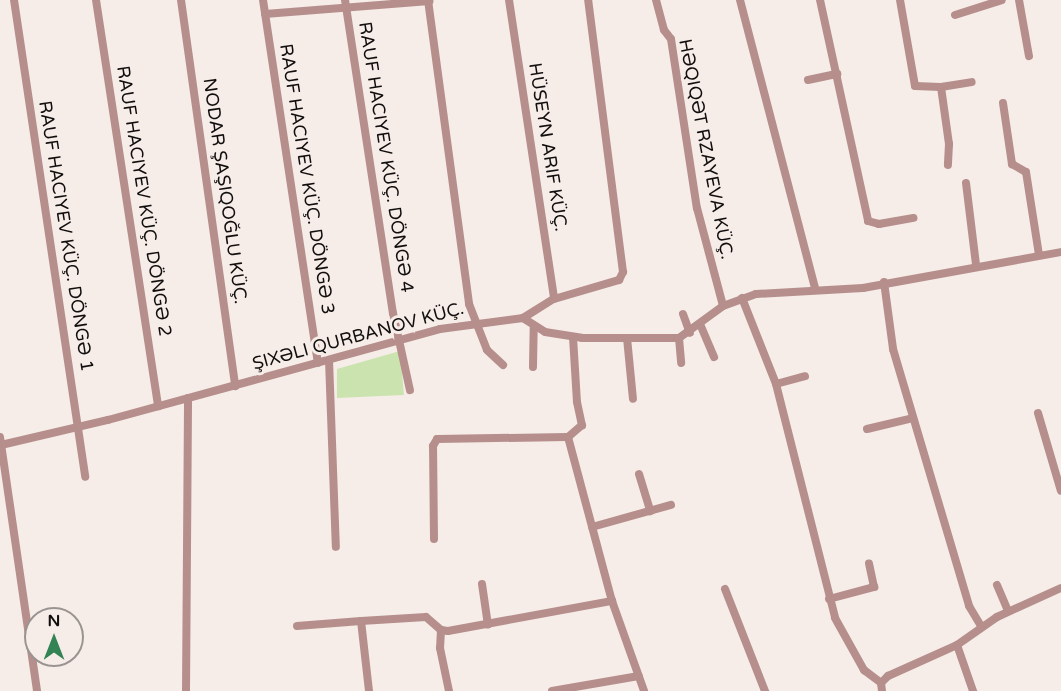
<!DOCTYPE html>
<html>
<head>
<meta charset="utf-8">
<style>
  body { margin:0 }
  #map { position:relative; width:1061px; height:691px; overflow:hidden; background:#f6ede9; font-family:"Varela Round",sans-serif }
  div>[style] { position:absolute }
  .green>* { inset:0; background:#cbe4af }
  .minor>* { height:8px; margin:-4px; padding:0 4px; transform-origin:4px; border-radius:4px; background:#b68f8c }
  span { translate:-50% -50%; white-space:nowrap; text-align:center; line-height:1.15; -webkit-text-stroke:6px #f6ede9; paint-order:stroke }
  .street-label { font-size:18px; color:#110e0d }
  .north { position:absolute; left:24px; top:607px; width:60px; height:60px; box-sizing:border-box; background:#f6ede9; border:2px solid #9a9491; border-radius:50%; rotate:0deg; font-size:16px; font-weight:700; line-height:24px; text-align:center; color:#110e0d }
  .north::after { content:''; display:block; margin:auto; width:21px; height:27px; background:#348354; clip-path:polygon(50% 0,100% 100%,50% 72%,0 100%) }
</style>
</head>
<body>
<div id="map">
  <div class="green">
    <div style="clip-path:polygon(400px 351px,404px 395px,337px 398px,337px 369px)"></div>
  </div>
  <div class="minor">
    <div style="left:14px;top:0;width:482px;rotate:81.5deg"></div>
    <div style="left:96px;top:0;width:411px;rotate:81.3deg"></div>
    <div style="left:181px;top:0;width:390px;rotate:82deg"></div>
    <div style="left:263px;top:0;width:367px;rotate:81.4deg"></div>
    <div style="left:345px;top:0;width:317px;rotate:81.3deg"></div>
    <div style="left:393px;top:313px;width:79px;rotate:77.6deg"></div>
    <div style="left:428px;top:0;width:307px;rotate:82.3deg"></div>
    <div style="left:469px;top:304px;width:49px;rotate:68.6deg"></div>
    <div style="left:487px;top:350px;width:22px;rotate:43deg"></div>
    <div style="left:509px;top:0;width:302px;rotate:81.4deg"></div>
    <div style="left:656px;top:0;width:31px;rotate:75deg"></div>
    <div style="left:664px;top:30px;width:11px;rotate:52deg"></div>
    <div style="left:671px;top:39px;width:171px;rotate:81.3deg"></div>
    <div style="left:697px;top:208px;width:101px;rotate:75.1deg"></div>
    <div style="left:740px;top:0;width:298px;rotate:75.4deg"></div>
    <div style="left:820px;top:0;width:226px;rotate:77.7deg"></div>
    <div style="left:868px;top:221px;width:11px;rotate:15deg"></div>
    <div style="left:879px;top:224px;width:35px;rotate:-10deg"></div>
    <div style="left:900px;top:0;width:87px;rotate:80.1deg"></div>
    <div style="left:915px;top:86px;width:26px;rotate:2deg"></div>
    <div style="left:941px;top:87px;width:58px;rotate:82deg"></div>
    <div style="left:949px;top:144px;width:21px;rotate:93deg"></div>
    <div style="left:1019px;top:0;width:57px;rotate:79.9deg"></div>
    <div style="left:265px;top:14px;width:165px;rotate:-4.5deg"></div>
    <div style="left:955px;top:15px;width:49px;rotate:-17.7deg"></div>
    <div style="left:808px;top:80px;width:30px;rotate:-12deg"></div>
    <div style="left:941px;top:87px;width:31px;rotate:-9deg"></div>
    <div style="left:1003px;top:103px;width:62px;rotate:81.6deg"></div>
    <div style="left:1012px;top:164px;width:16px;rotate:30deg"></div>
    <div style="left:1026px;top:172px;width:84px;rotate:81.1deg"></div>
    <div style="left:966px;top:183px;width:83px;rotate:83deg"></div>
    <div style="left:884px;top:282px;width:68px;rotate:82.3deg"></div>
    <div style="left:893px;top:349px;width:268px;rotate:73.5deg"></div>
    <div style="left:969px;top:606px;width:23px;rotate:59deg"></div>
    <div style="left:742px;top:298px;width:92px;rotate:68.4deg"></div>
    <div style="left:776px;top:384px;width:241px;rotate:75.8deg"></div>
    <div style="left:835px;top:618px;width:60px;rotate:60.9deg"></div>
    <div style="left:864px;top:670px;width:21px;rotate:37deg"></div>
    <div style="left:683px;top:314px;width:20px;rotate:70deg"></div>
    <div style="left:523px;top:318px;width:26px;rotate:32deg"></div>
    <div style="left:545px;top:332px;width:37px;rotate:9deg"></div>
    <div style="left:582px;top:338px;width:97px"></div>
    <div style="left:679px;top:338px;width:54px;rotate:-36deg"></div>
    <div style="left:723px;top:306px;width:35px;rotate:-20deg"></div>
    <div style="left:756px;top:294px;width:107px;rotate:-3.2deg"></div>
    <div style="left:863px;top:288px;width:201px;rotate:-10.3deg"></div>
    <div style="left:700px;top:324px;width:36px;rotate:67deg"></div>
    <div style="left:573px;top:337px;width:65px;rotate:86.5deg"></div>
    <div style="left:577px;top:402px;width:24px;rotate:78deg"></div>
    <div style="left:582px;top:425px;width:18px;rotate:139deg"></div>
    <div style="left:568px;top:437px;width:170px;rotate:75deg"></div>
    <div style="left:612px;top:601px;width:96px;rotate:70.4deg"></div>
    <div style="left:627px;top:338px;width:61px;rotate:84.4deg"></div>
    <div style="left:679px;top:338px;width:25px;rotate:85deg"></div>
    <div style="left:329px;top:360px;width:187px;rotate:87.9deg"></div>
    <div style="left:533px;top:367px;width:39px;rotate:-89deg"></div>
    <div style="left:776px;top:384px;width:30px;rotate:-15deg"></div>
    <div style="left:1038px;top:413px;width:81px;rotate:73.6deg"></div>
    <div style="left:867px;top:429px;width:47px;rotate:-13.4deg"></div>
    <div style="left:0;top:437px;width:257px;rotate:81.7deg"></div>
    <div style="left:1px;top:445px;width:110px;rotate:-13.2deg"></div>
    <div style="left:108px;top:420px;width:344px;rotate:-15.3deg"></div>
    <div style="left:440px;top:329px;width:84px;rotate:-7.5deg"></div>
    <div style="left:523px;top:318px;width:36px;rotate:-32deg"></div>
    <div style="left:554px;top:299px;width:68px;rotate:-16.3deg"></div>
    <div style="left:619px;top:280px;width:9px;rotate:-63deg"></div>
    <div style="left:623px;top:272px;width:274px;rotate:-97.3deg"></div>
    <div style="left:639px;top:474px;width:39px;rotate:73deg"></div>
    <div style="left:592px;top:527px;width:82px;rotate:-15.6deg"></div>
    <div style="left:434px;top:539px;width:93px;rotate:-90.6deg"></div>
    <div style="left:433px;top:446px;width:8px;rotate:-60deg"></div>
    <div style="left:437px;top:439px;width:131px;rotate:-0.9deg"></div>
    <div style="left:482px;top:584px;width:41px;rotate:81.7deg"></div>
    <div style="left:997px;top:585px;width:28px;rotate:67deg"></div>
    <div style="left:725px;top:589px;width:110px;rotate:68.6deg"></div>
    <div style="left:829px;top:599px;width:47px;rotate:-14.9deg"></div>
    <div style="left:874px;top:587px;width:24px;rotate:-102deg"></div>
    <div style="left:297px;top:626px;width:64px;rotate:-4.5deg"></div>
    <div style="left:441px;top:630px;width:18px;rotate:93deg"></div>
    <div style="left:440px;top:648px;width:44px;rotate:78.2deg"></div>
    <div style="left:957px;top:645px;width:49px;rotate:70.8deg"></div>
    <div style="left:186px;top:691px;width:293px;rotate:-89.6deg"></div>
    <div style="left:369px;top:691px;width:70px;rotate:-96.5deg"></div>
    <div style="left:361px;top:621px;width:65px;rotate:-3.5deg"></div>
    <div style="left:426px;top:617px;width:20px;rotate:41deg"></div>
    <div style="left:441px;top:630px;width:7px;rotate:8deg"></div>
    <div style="left:448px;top:631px;width:167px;rotate:-10.4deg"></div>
    <div style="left:552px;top:691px;width:88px;rotate:-9.8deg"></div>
    <div style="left:882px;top:691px;width:8px;rotate:-97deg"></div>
    <div style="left:881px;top:683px;width:10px;rotate:-45deg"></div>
    <div style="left:888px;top:676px;width:76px;rotate:-24.2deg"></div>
    <div style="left:957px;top:645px;width:49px;rotate:-35deg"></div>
    <div style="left:997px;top:617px;width:70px;rotate:-24.4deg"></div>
  </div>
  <div class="street-label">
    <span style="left:548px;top:147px;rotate:81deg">HÜSEYN ARIF KÜÇ.</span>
    <span style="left:706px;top:149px;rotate:79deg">HƏQIQƏT RZAYEVA KÜÇ.</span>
    <span style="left:386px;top:157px;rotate:81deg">RAUF HACIYEV KÜÇ. DÖNGƏ 4</span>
    <span style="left:307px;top:179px;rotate:81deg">RAUF HACIYEV KÜÇ. DÖNGƏ 3</span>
    <span style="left:225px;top:191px;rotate:82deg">NODAR ŞAŞIQOĞLU KÜÇ.</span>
    <span style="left:144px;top:201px;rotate:81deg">RAUF HACIYEV KÜÇ. DÖNGƏ 2</span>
    <span style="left:66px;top:236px;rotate:81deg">RAUF HACIYEV KÜÇ. DÖNGƏ 1</span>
    <span style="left:358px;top:336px;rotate:-15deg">ŞIXƏLI QURBANOV KÜÇ.</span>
  </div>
  <div class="north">N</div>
</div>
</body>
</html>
